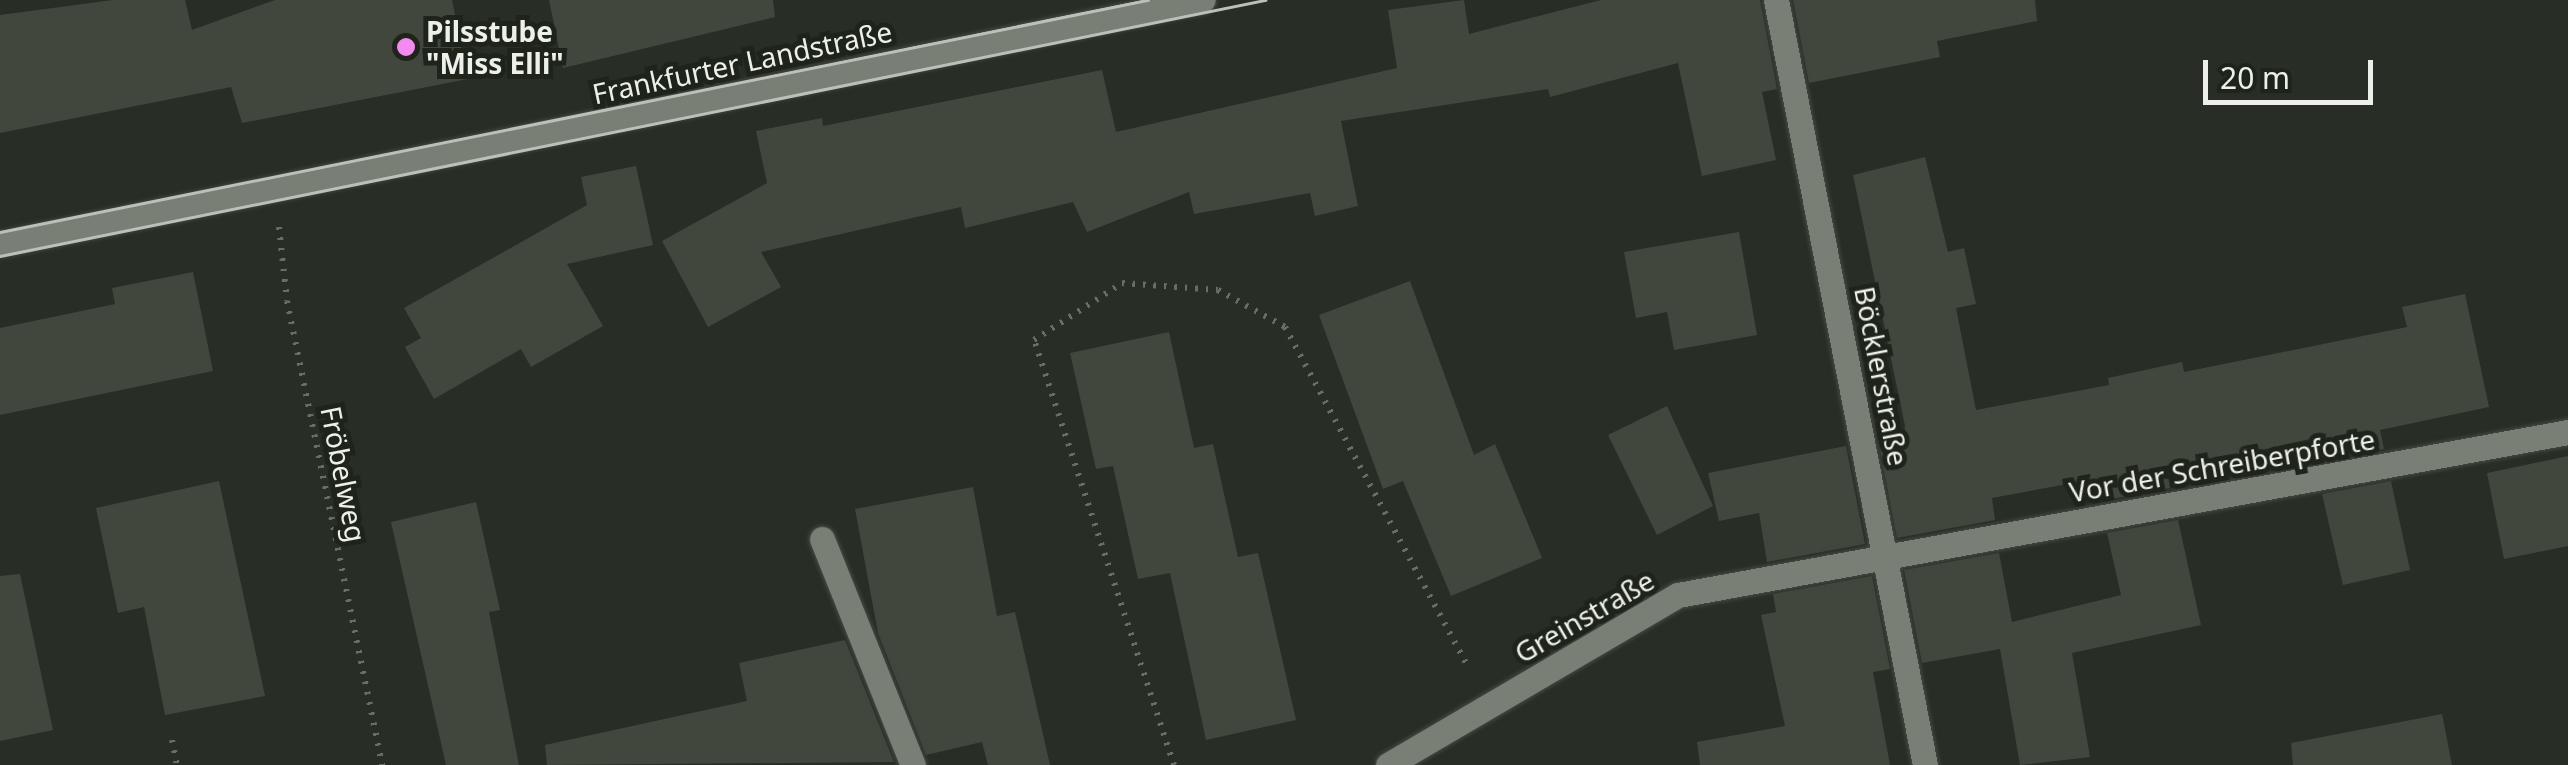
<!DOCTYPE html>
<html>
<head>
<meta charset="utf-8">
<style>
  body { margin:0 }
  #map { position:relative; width:2568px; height:765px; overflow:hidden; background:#282e25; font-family:"Noto Sans",sans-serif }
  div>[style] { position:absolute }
  .building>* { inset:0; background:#42473d }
  .path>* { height:6px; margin-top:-3px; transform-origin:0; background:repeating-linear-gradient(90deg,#686d65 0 2.5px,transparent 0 10.5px) }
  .roads { filter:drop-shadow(0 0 2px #464a43) drop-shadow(0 0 2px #464a43) }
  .lane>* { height:25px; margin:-12.5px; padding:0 12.5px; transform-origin:12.5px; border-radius:12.5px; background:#797f75 }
  .street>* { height:25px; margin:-12.5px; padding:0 12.5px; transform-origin:12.5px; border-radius:12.5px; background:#797f75 }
  .secondary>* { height:25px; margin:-12.5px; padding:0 12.5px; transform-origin:12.5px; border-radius:12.5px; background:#797f75 }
  .tram>* { height:2.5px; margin:-1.25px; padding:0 1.25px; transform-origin:1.25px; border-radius:1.25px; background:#bcc0b9 }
  .dots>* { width:28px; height:28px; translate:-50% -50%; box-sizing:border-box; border:5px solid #1f241b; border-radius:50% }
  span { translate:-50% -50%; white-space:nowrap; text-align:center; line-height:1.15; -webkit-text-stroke:10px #1f241b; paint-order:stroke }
  .poi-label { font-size:28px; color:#edf0ea; font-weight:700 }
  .left { translate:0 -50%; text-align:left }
  .street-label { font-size:28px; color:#edf0ea }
  .scale { position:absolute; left:2203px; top:60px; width:170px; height:45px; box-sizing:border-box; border:5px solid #edf0ea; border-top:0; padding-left:12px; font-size:30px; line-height:35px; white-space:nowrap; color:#edf0ea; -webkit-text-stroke:8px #1f241b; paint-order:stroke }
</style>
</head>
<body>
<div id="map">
  <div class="building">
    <div style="clip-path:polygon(113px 0,185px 0,192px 30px,275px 0,452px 0,468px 79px,242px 123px,231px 87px,0 133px,0 15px)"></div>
    <div style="clip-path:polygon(549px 0,773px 0,775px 17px,563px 68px)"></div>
    <div style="clip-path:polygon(1464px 0,1469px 34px,1601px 0,1760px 0,1777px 89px,1762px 92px,1776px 160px,1702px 176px,1678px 63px,1550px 97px,1548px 89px,1341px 121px,1358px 206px,1315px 216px,1310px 193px,1194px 214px,1189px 192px,1087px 232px,1073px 202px,965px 228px,961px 207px,761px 252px,781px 287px,708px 327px,662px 241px,767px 183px,756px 131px,822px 118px,823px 126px,1102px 70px,1116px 132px,1397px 68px,1388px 10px)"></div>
    <div style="clip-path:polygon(1793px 0,2035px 0,2037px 21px,1937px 41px,1940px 57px,1809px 83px)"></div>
    <div style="clip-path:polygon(1925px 157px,1948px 252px,1964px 248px,1976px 304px,1956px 308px,1976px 410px,2109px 385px,2108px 378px,2182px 362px,2184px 372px,2407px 327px,2402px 307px,2465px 294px,2489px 407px,2380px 430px,2384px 449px,2315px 462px,2310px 439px,2167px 471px,2170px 488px,2100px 501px,2095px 479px,1992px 498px,1995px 520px,1897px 538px,1878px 440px,1904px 435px,1905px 426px,1853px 175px)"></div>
    <div style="clip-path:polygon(636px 166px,653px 245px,567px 264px,603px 326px,531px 367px,521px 349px,434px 399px,405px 347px,421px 338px,404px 308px,587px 205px,581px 177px)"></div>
    <div style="clip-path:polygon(1739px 232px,1757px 335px,1674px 350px,1667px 312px,1636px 318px,1624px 252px)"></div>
    <div style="clip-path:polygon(193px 272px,213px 371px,0 415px,0 328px,115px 304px,112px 288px)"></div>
    <div style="clip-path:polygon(1410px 281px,1474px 455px,1495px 444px,1542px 558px,1451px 596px,1403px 481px,1383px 489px,1319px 315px)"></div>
    <div style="clip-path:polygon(1169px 332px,1194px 448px,1213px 444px,1238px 557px,1258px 553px,1296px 720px,1206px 740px,1170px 573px,1138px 579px,1113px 466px,1096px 469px,1070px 353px)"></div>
    <div style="clip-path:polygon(1667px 406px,1713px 506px,1657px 535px,1608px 435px)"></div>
    <div style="clip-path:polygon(1846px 446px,1865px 544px,1767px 562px,1759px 513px,1719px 521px,1708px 473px)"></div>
    <div style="clip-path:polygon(2568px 456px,2568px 546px,2504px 559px,2487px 473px)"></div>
    <div style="clip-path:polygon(219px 481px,265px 696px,165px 715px,144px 607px,118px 613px,96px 508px)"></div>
    <div style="clip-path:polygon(2391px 481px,2410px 570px,2343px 585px,2322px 494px)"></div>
    <div style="clip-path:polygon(973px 487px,997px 616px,1015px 612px,1050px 765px,988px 765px,982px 742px,926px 755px,878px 633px,855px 509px)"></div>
    <div style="clip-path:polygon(476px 502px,500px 610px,489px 612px,519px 765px,446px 765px,391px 522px)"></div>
    <div style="clip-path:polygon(2178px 520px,2201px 625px,2072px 653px,2090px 757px,2020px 765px,2000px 649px,1922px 663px,1904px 570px,1999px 553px,2012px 622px,2121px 595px,2107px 533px)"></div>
    <div style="clip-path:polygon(20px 574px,53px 730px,0 741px,0 576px)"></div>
    <div style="clip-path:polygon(1872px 576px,1890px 669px,1873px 672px,1890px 765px,1700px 765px,1697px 742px,1785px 726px,1761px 615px,1776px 612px,1773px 594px)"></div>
    <div style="clip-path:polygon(845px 640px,894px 762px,547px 765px,545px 745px,747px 701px,739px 663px)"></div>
    <div style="clip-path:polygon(2442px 714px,2452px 765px,2293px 765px,2291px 743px)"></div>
  </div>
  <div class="path">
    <div style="left:279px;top:227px;width:74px;rotate:83.8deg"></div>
    <div style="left:287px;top:301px;width:474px;rotate:78.4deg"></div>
    <div style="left:172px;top:740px;width:25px;rotate:79deg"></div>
    <div style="left:1174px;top:765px;width:447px;rotate:-108.2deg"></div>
    <div style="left:1034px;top:340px;width:105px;rotate:-32.9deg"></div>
    <div style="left:1122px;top:283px;width:96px;rotate:4.2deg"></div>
    <div style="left:1218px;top:290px;width:77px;rotate:28.9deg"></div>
    <div style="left:1285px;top:327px;width:388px;rotate:61.7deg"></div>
  </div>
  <div class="roads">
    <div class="lane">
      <div style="left:822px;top:539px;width:244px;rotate:68.1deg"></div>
    </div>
    <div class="street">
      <div style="left:1776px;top:0;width:779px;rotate:78.98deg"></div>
      <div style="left:1388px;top:765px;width:336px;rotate:-30.4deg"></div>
      <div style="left:1678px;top:595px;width:905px;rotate:-10.38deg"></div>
    </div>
    <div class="secondary">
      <div style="left:0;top:244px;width:1227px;rotate:-11.47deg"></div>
    </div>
  </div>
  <div class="tram">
    <div style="left:0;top:232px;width:1171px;rotate:-11.43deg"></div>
    <div style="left:0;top:256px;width:1291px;rotate:-11.44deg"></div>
  </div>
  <div class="dots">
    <div style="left:406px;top:47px;background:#f38af1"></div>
  </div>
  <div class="poi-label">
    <span class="left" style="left:426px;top:47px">Pilsstube<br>"Miss Elli"</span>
  </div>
  <div class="street-label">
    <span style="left:742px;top:62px;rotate:-12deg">Frankfurter Landstraße</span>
    <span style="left:1882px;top:376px;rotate:79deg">Böcklerstraße</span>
    <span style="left:2222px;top:465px;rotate:-10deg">Vor der Schreiberpforte</span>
    <span style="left:344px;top:474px;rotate:79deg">Fröbelweg</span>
    <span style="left:1584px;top:616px;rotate:-30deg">Greinstraße</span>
  </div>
  <div class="scale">20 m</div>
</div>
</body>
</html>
